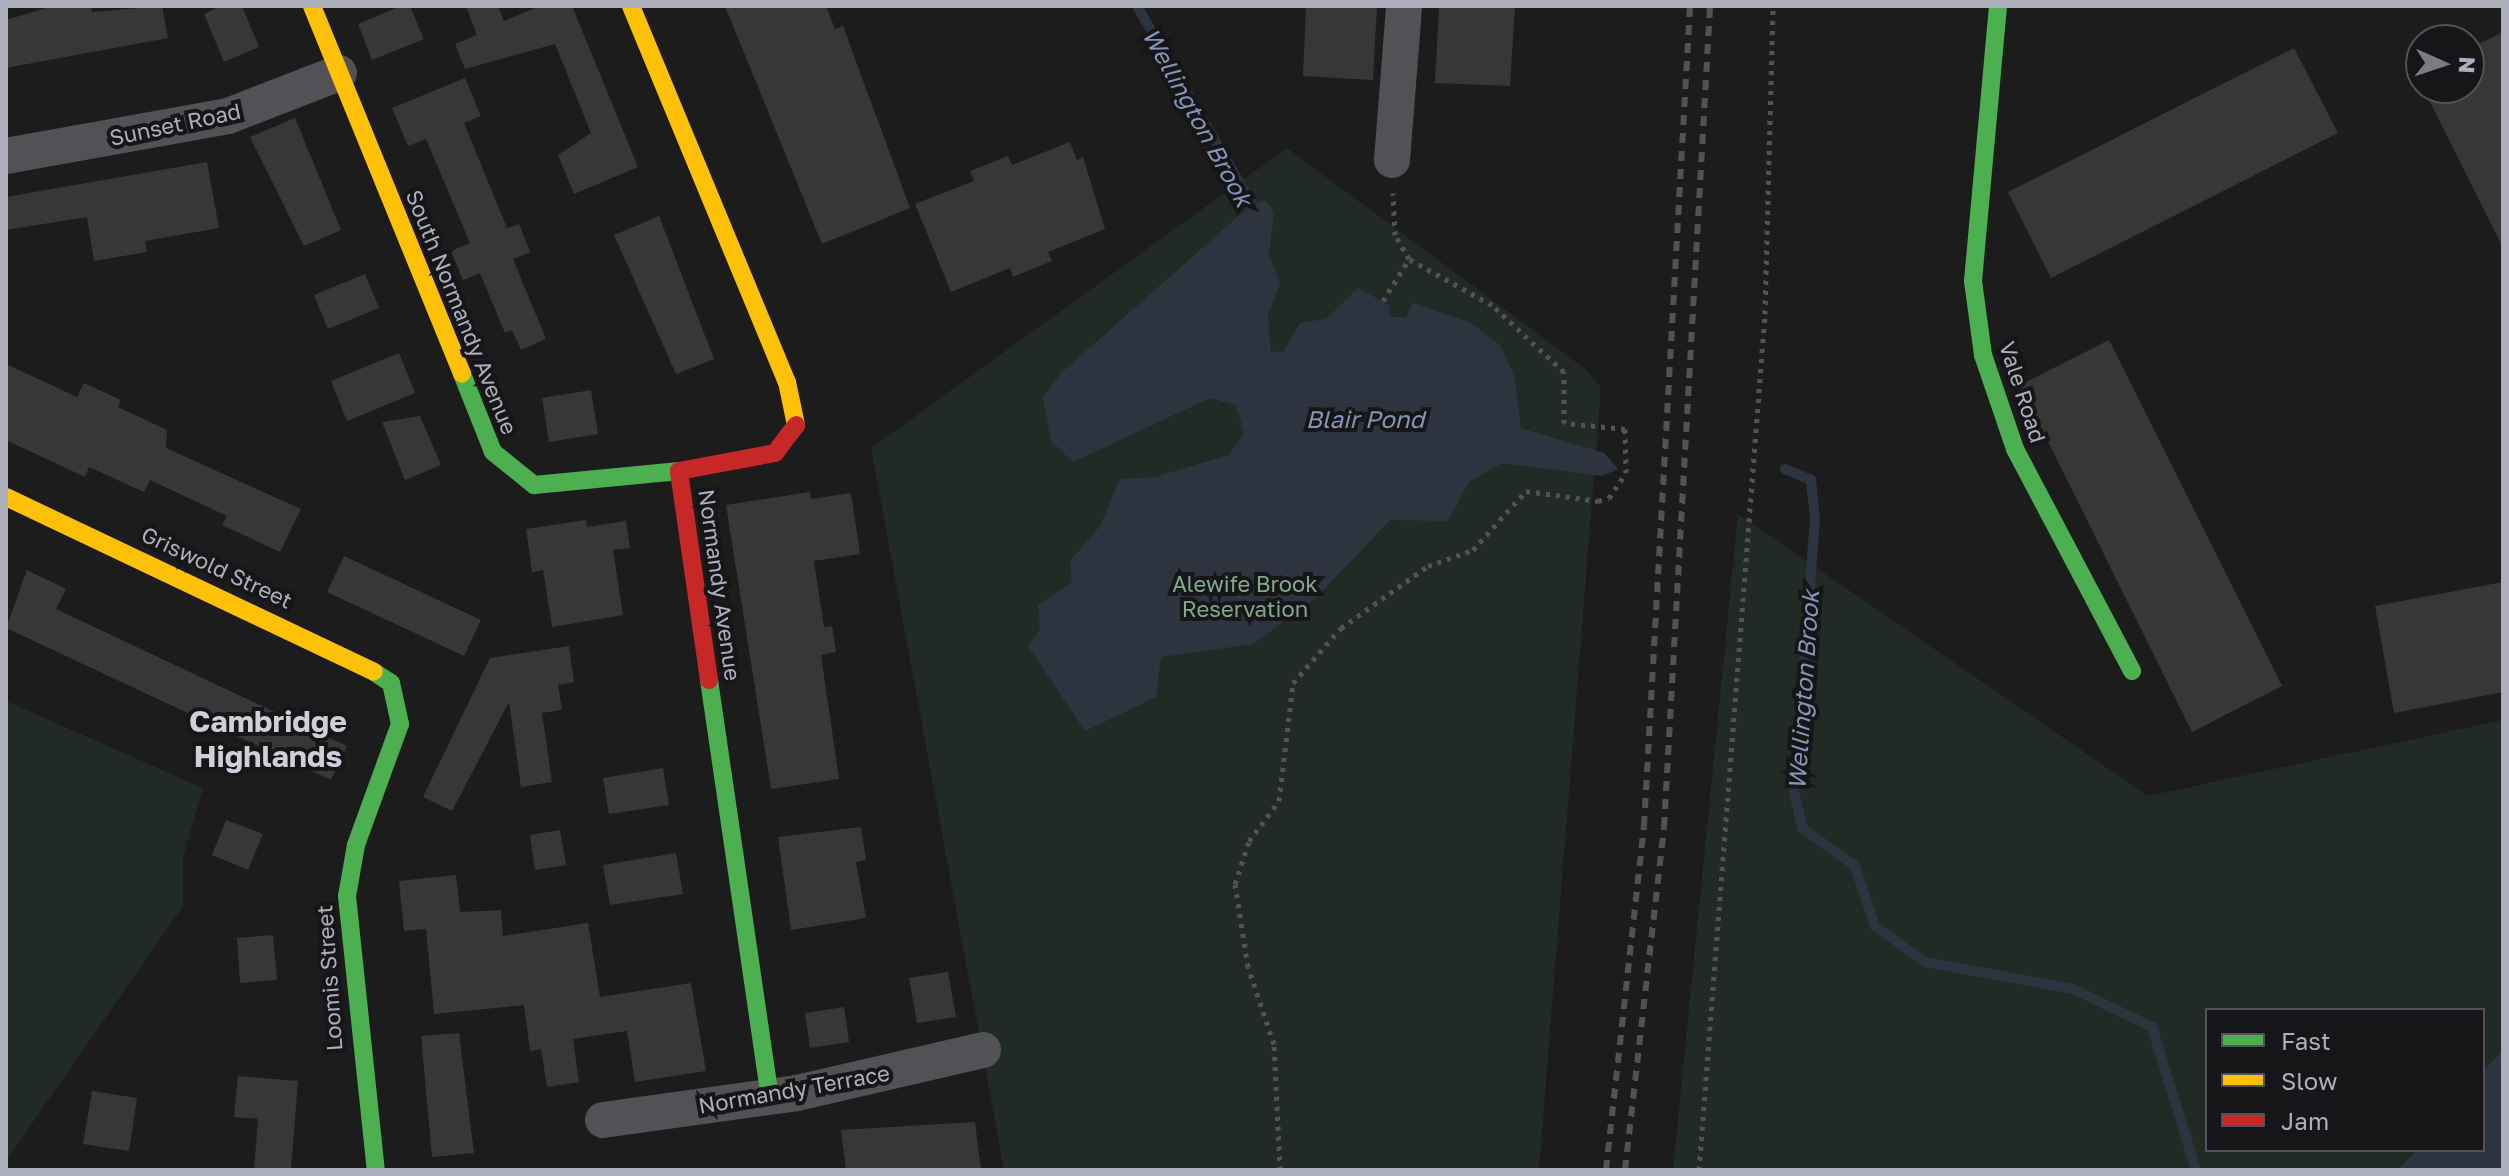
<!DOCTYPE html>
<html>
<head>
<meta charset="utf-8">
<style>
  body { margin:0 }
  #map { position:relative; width:2509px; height:1176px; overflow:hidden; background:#1c1c1c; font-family:"Golos Text",sans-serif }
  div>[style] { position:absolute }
  .green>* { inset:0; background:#212a24 }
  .water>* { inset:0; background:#2e343f }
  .stream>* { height:10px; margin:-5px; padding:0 5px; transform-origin:5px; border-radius:5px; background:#2e343f }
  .building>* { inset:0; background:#373738 }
  .path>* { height:5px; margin-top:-2.5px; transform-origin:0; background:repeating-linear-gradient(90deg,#525257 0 4px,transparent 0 10px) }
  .street>* { height:36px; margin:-18px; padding:0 18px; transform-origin:18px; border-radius:18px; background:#525156 }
  .fast>* { height:18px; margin:-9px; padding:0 9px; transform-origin:9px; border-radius:9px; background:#4caf50 }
  .slow>* { height:18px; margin:-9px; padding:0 9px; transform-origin:9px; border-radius:9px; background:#ffc107 }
  .jam>* { height:18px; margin:-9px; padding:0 9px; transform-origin:9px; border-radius:9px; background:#c62828 }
  .rail>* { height:6px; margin-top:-3px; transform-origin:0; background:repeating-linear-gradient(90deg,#515254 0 10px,transparent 0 18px) }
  span { translate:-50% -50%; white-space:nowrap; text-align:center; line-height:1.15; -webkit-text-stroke:8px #161618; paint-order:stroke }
  .street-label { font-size:22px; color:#adafbd }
  .park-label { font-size:22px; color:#84a88d }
  .water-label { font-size:24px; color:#8495b8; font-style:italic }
  .district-label { font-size:30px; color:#cecfd9; font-weight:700 }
  .frame { position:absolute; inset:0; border:8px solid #adafbd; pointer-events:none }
  .legend { position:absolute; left:2205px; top:1008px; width:280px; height:144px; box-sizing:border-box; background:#161618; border:2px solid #52535a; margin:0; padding:10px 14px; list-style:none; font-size:24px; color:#adafbd }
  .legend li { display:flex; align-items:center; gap:16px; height:40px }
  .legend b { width:40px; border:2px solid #52535a }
  .north { position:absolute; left:2405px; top:24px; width:80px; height:80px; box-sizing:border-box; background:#161618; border:2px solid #52535a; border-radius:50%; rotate:93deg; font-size:22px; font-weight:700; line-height:32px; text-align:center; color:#adafbd }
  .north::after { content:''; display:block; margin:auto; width:28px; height:36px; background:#7a7c85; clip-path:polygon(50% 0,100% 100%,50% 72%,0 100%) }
</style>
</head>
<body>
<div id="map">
  <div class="green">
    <div style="clip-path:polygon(1287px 148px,1588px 371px,1601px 388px,1539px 1170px,1004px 1170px,871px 448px)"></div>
    <div style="clip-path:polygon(evenodd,1738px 514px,2148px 796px,2503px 720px,2503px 1170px,1673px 1170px,1738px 514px,2207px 1010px,2483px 1010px,2483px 1150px,2207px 1150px,2207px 1010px)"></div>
    <div style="clip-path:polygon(6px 701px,203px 788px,183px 858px,183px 906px,6px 1161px)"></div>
  </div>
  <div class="water">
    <div style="clip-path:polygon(1266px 201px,1274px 212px,1269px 254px,1280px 283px,1268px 316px,1271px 352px,1284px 351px,1300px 323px,1326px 319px,1358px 288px,1389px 305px,1391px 317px,1406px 317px,1413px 303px,1471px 323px,1500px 345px,1515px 378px,1521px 428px,1604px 453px,1618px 469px,1602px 476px,1502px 463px,1469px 482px,1448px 521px,1390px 520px,1317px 597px,1253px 644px,1161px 657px,1156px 697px,1085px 731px,1028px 646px,1040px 629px,1038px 605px,1072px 582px,1070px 561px,1100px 526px,1120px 479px,1155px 477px,1229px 455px,1244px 433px,1236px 405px,1210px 398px,1073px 462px,1051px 441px,1043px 397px,1061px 373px,1252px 204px)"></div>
    <div style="clip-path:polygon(2503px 1050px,2503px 1170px,2397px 1170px,2417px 1150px,2483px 1150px,2483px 1071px)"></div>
  </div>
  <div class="stream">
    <div style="left:1137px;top:6px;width:229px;rotate:59.9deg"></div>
    <div style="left:1252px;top:204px;width:13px;rotate:90deg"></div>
    <div style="left:1785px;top:469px;width:28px;rotate:23deg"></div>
    <div style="left:1811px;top:480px;width:39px;rotate:84deg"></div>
    <div style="left:1815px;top:519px;width:274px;rotate:94.4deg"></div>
    <div style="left:1794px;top:792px;width:37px;rotate:77deg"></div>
    <div style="left:1802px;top:828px;width:65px;rotate:35.6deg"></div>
    <div style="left:1855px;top:866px;width:63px;rotate:71.6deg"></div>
    <div style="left:1875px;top:926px;width:62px;rotate:35.8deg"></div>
    <div style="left:1925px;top:962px;width:150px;rotate:10.3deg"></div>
    <div style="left:2073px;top:989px;width:88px;rotate:25.7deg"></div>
    <div style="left:2152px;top:1027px;width:150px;rotate:72.9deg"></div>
  </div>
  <div class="building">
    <div style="clip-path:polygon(53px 6px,91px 6px,92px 12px,162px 6px,168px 38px,6px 68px,6px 20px)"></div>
    <div style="clip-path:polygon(221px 6px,242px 6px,259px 47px,224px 62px,204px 14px)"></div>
    <div style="clip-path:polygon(401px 6px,410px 6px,424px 39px,372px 60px,358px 24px)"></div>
    <div style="clip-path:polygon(466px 6px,498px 6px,504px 21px,540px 6px,572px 6px,638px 167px,574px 194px,558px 155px,591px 133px,555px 44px,465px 69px,455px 44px,477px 35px)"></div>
    <div style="clip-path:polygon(725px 6px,826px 6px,835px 29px,843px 26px,910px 208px,822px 244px)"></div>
    <div style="clip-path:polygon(1306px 6px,1377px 6px,1373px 80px,1303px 76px)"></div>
    <div style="clip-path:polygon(1439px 6px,1515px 6px,1510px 86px,1435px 83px)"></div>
    <div style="clip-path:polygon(2503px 32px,2503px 248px,2423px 88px,2469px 88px,2469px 49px)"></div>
    <div style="clip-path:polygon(2294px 48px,2338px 133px,2051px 278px,2008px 192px)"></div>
    <div style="clip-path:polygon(465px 78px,481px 116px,464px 123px,507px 228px,519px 224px,530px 252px,513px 259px,546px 339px,521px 350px,512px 330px,505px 333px,480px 273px,463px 280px,451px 251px,470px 243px,426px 139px,408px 146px,392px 108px)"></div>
    <div style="clip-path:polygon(295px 118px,341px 230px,304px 246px,250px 137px)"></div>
    <div style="clip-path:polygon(1070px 142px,1077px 160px,1083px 157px,1105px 229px,1048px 252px,1052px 261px,1013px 277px,1010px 268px,951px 292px,915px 204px,974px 181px,970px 171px,1008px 156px,1012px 165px)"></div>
    <div style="clip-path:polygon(207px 162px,219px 228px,145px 241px,147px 252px,94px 261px,87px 217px,6px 230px,6px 197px)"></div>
    <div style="clip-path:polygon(659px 216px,714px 359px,676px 374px,614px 235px)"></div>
    <div style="clip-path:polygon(365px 274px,379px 308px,328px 329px,314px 295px)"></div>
    <div style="clip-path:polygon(2109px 340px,2282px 686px,2192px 732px,2020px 385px)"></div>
    <div style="clip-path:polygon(399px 353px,415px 393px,347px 421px,331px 381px)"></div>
    <div style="clip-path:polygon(6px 364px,77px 397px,84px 383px,121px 400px,118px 407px,167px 430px,166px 448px,301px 509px,280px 552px,222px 525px,227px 516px,150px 480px,144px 492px,89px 467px,85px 477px,6px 440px)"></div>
    <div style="clip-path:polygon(591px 390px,598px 434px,549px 442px,542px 398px)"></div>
    <div style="clip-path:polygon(420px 416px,441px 465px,405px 480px,382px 422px)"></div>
    <div style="clip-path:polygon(810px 492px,811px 499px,851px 493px,860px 554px,814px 561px,824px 627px,832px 626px,836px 652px,821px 655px,839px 779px,771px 789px,726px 505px)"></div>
    <div style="clip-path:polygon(586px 520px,587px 527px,626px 521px,630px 548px,613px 550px,623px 615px,552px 627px,543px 570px,532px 572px,526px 529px)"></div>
    <div style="clip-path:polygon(344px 556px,481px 620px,464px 656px,327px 592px)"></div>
    <div style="clip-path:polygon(27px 570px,66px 589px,56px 609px,347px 746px,331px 780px,6px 628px)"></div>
    <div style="clip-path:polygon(2503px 582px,2503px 692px,2394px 713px,2375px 606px)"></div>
    <div style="clip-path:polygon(569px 646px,574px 682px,558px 685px,562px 710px,542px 713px,552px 782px,521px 787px,509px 702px,452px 811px,423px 797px,490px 658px)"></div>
    <div style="clip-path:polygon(663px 768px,669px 805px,609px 814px,603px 778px)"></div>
    <div style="clip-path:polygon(226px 820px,263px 834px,248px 870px,212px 855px)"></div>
    <div style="clip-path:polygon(861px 827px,866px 860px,856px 862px,866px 918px,791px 930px,778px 837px)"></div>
    <div style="clip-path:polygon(560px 830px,566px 865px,535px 870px,530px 835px)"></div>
    <div style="clip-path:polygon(676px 853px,683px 894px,610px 905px,603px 865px)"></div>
    <div style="clip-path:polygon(456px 875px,460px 912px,501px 910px,503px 936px,588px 923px,600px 997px,691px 983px,706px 1071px,635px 1082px,627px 1031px,573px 1039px,579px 1082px,547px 1087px,541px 1049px,530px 1051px,524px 1005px,434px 1014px,426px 929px,404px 931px,399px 881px)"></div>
    <div style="clip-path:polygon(273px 935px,277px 980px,240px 983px,237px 938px)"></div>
    <div style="clip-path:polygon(948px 972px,956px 1017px,917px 1023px,909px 978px)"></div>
    <div style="clip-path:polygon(844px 1007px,849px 1042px,810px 1048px,805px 1013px)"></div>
    <div style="clip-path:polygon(459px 1033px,474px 1153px,432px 1157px,421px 1036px)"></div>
    <div style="clip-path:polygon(238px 1076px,298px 1081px,291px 1170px,254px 1170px,258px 1119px,234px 1117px)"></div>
    <div style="clip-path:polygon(92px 1091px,137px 1098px,129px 1151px,83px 1144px)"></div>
    <div style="clip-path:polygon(975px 1122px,981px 1170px,846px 1170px,841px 1130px)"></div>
  </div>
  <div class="path">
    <div style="left:1383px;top:301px;width:49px;rotate:-58.2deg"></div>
    <div style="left:1280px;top:1170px;width:126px;rotate:-92.7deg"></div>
    <div style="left:1274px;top:1044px;width:81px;rotate:-108.7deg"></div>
    <div style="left:1248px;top:967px;width:84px;rotate:-98.9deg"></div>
    <div style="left:1235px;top:884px;width:45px;rotate:-72deg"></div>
    <div style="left:1249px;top:841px;width:50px;rotate:-53.1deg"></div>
    <div style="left:1279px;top:801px;width:119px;rotate:-83.2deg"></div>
    <div style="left:1293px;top:683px;width:73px;rotate:-48.9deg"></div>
    <div style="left:1341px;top:628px;width:107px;rotate:-35.5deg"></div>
    <div style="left:1428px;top:566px;width:48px;rotate:-19.6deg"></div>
    <div style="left:1473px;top:550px;width:79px;rotate:-48.1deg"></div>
    <div style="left:1526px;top:491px;width:73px;rotate:7.9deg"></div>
    <div style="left:1598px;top:501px;width:11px;rotate:-15deg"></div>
    <div style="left:1609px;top:498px;width:30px;rotate:-56deg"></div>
    <div style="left:1626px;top:473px;width:44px;rotate:-91.3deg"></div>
    <div style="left:1625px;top:429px;width:61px;rotate:-174.4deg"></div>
    <div style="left:1564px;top:423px;width:51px;rotate:-90deg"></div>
    <div style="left:1564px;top:372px;width:98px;rotate:-137.1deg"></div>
    <div style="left:1492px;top:305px;width:95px;rotate:-151deg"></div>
    <div style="left:1409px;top:259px;width:28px;rotate:-120deg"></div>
    <div style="left:1395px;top:235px;width:42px;rotate:-92.7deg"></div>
    <div style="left:1699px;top:1170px;width:859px;rotate:-85.59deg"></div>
    <div style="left:1765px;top:314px;width:308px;rotate:-88.5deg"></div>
  </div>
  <div class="street">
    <div style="left:6px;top:156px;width:226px;rotate:-10.2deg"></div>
    <div style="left:228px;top:116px;width:119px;rotate:-21.2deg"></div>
    <div style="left:1392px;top:160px;width:154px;rotate:-85.5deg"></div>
    <div style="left:603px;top:1120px;width:196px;rotate:-7.9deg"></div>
    <div style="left:797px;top:1093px;width:191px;rotate:-13deg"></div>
  </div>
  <div class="fast">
    <div style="left:1998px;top:6px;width:276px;rotate:95.2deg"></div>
    <div style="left:1973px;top:281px;width:75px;rotate:82.3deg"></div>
    <div style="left:1983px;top:355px;width:99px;rotate:71.2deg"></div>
    <div style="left:2015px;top:449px;width:251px;rotate:62.2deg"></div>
    <div style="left:462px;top:374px;width:84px;rotate:68.3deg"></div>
    <div style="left:493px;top:452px;width:53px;rotate:38.8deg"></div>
    <div style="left:534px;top:485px;width:146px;rotate:-5.5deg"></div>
    <div style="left:374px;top:672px;width:20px;rotate:33deg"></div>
    <div style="left:391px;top:683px;width:42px;rotate:77.6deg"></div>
    <div style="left:400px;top:724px;width:129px;rotate:110deg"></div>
    <div style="left:356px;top:845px;width:52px;rotate:100deg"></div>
    <div style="left:347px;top:896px;width:276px;rotate:84deg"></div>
    <div style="left:709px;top:680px;width:420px;rotate:81.7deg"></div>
  </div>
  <div class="slow">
    <div style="left:312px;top:6px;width:397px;rotate:67.8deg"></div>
    <div style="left:631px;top:6px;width:407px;rotate:67.5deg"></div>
    <div style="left:787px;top:382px;width:44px;rotate:78.2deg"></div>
    <div style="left:6px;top:497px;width:407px;rotate:25.4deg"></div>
  </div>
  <div class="jam">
    <div style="left:709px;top:680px;width:211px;rotate:-98.2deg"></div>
    <div style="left:679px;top:471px;width:98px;rotate:-10.6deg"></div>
    <div style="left:775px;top:453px;width:35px;rotate:-53deg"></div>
  </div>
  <div class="rail">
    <div style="left:1606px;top:1170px;width:346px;rotate:-83.7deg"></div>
    <div style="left:1644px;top:826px;width:821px;rotate:-86.79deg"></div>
    <div style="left:1625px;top:1170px;width:345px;rotate:-83.5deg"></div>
    <div style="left:1664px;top:827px;width:822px;rotate:-86.79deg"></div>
  </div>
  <div class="street-label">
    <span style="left:175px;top:124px;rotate:-12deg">Sunset Road</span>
    <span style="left:462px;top:312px;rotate:68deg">South Normandy Avenue</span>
    <span style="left:2023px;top:392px;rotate:72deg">Vale Road</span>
    <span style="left:217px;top:567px;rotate:25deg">Griswold Street</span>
    <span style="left:720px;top:585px;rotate:82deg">Normandy Avenue</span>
    <span style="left:329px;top:978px;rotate:-94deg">Loomis Street</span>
    <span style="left:794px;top:1089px;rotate:-10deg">Normandy Terrace</span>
  </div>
  <div class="park-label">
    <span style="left:1245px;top:596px">Alewife Brook<br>Reservation</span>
  </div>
  <div class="water-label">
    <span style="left:1198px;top:117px;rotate:61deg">Wellington Brook</span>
    <span style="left:1365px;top:419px">Blair Pond</span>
    <span style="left:1803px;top:690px;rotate:-86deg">Wellington Brook</span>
  </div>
  <div class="district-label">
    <span style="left:268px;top:738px">Cambridge<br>Highlands</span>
  </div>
  <div class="frame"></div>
  <ul class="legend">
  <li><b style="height:10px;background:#4caf50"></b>Fast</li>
  <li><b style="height:10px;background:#ffc107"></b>Slow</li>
  <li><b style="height:10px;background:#c62828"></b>Jam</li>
  </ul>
  <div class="north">N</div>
</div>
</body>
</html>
